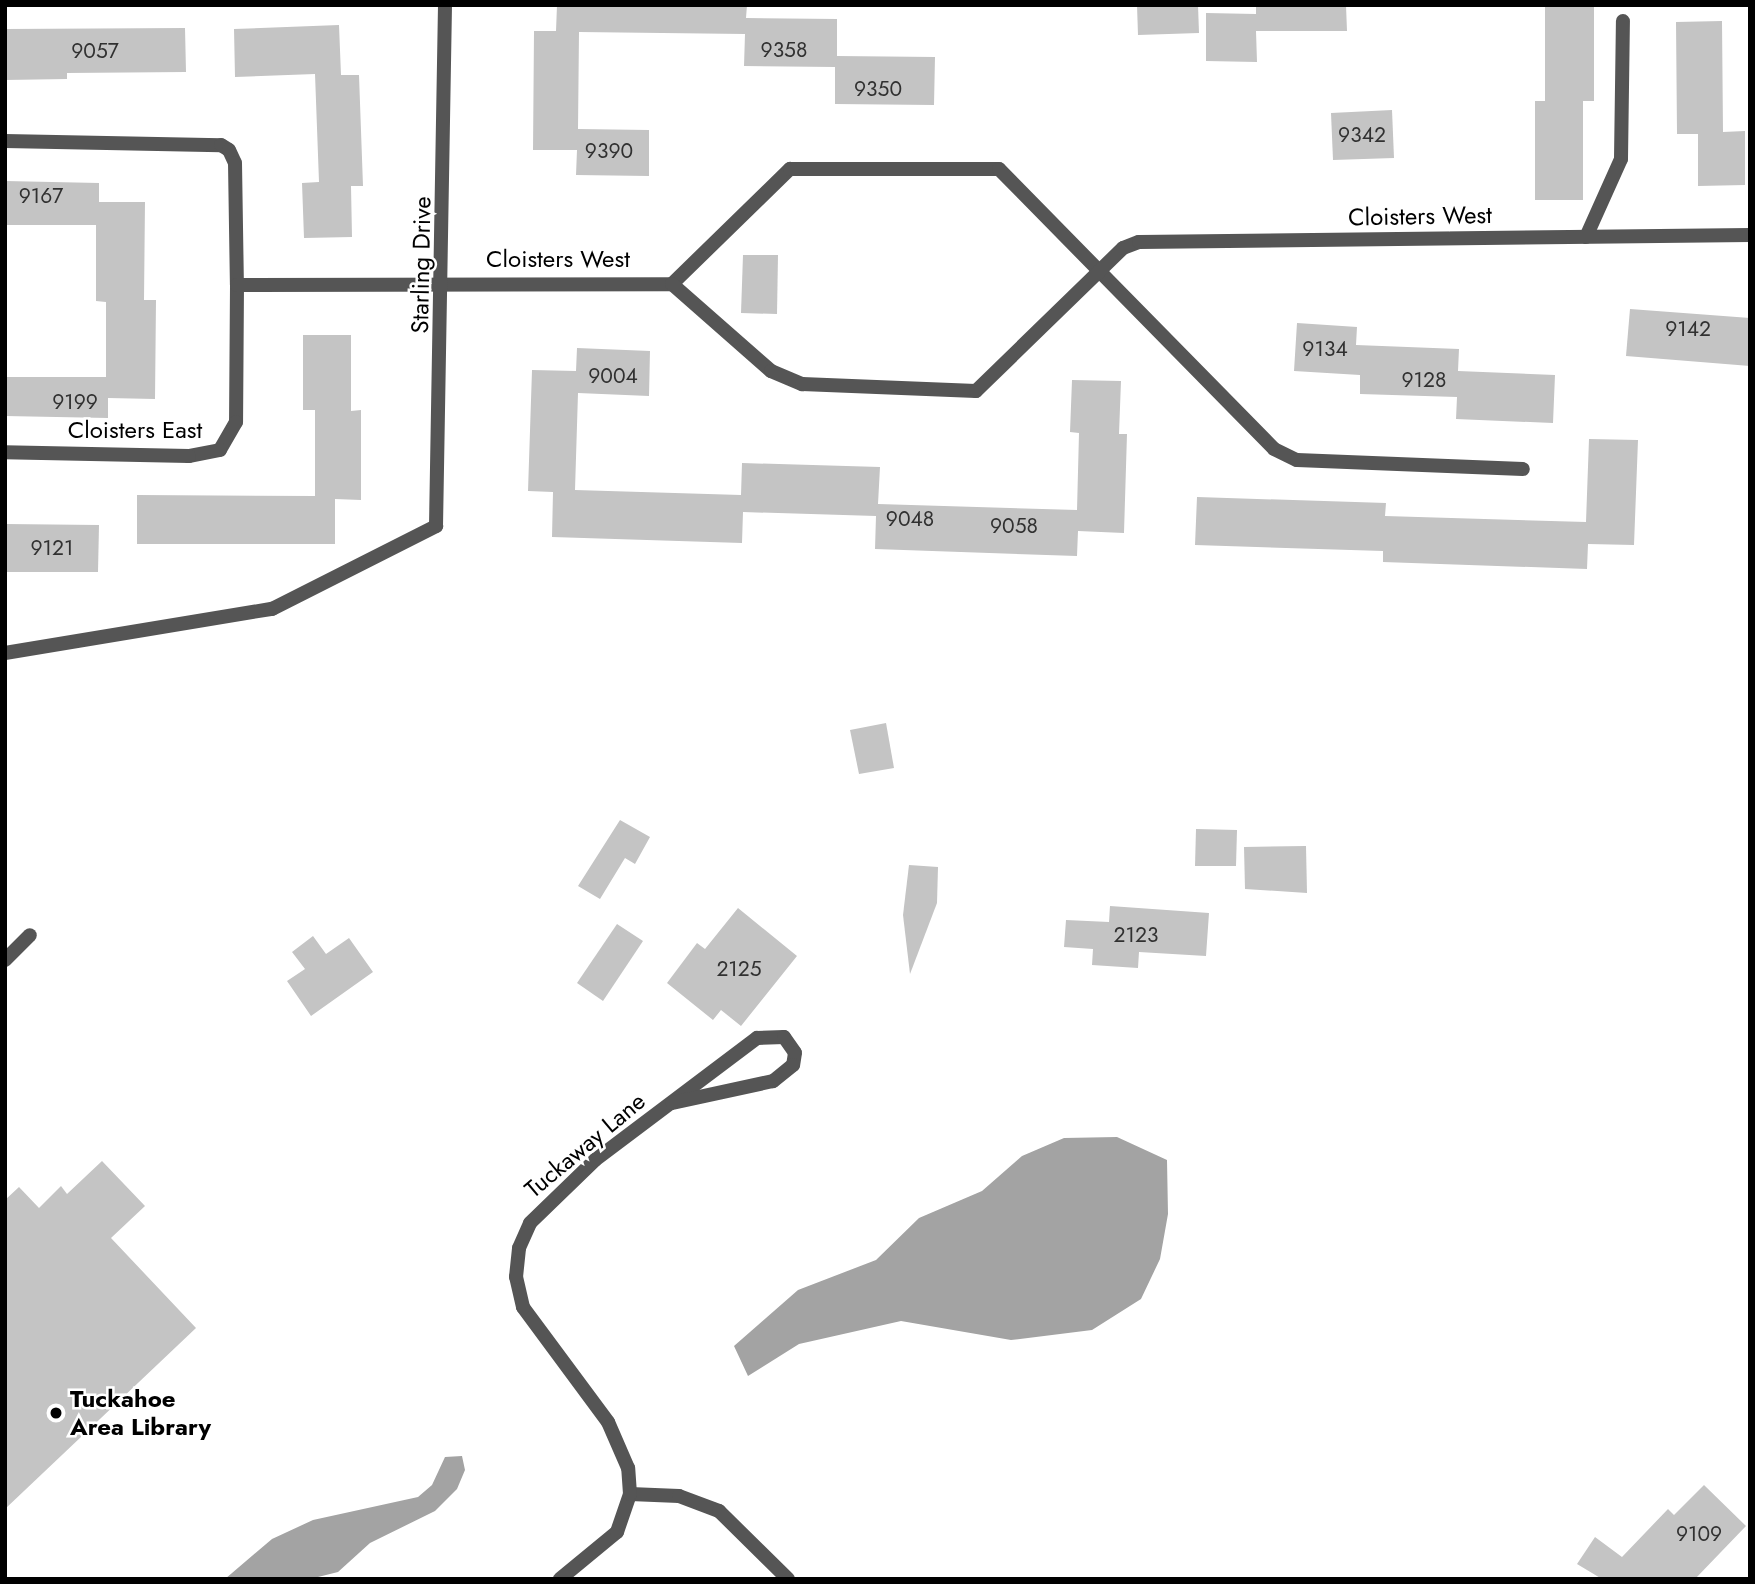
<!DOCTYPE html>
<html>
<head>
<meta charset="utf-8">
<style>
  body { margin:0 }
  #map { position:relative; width:1755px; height:1584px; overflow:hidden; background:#fff; font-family:Jost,sans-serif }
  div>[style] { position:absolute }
  .water>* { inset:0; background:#a3a3a3 }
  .building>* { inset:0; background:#c4c4c4 }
  .lane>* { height:14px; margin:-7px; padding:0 7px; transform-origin:7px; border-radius:7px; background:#555 }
  .street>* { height:14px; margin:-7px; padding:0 7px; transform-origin:7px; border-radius:7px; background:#555 }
  .dots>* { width:19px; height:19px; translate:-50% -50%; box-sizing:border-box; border:4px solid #fff; border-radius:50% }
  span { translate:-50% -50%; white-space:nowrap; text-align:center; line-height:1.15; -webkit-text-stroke:5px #fff; paint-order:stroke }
  .number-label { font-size:21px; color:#313131 }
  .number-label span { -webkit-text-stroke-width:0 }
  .street-label { font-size:24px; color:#000 }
  .poi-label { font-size:24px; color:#000; font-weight:700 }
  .left { translate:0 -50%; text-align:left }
  .frame { position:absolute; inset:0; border:7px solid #000; pointer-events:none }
</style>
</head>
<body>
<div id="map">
  <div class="water">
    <div style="clip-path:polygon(1117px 1137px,1167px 1160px,1168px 1214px,1160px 1259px,1141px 1299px,1092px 1330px,1011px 1340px,901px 1321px,799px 1344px,748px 1376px,734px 1346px,798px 1290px,876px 1260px,919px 1218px,982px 1191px,1022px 1156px,1064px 1138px)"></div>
    <div style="clip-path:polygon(462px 1456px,465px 1470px,457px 1489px,435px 1511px,370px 1543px,338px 1572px,310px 1579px,225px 1579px,272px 1539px,313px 1520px,418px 1497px,432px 1485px,445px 1457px)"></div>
  </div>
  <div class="building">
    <div style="clip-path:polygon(557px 5px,747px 5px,746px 18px,837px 19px,837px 56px,935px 57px,934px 105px,835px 104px,835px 67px,744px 66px,745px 34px,579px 32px,578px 129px,649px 130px,649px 176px,576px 175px,577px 150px,533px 150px,534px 31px,556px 31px)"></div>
    <div style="clip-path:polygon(1137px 5px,1198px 5px,1199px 33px,1138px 35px)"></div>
    <div style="clip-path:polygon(1256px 5px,1346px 5px,1347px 31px,1256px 31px,1257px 62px,1206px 61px,1206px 13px,1256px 14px)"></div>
    <div style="clip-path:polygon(1545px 5px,1594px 5px,1594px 101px,1583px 101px,1583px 200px,1535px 200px,1535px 101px,1545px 101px)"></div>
    <div style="clip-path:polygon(1722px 21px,1723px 132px,1745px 131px,1745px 185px,1698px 186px,1698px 134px,1677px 134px,1676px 22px)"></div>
    <div style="clip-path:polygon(339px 25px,341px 75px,359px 75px,363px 186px,351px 186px,352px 237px,304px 238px,302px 183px,319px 182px,315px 74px,235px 77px,234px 29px)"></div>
    <div style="clip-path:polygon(185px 28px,186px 72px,67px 73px,67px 79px,5px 80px,5px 29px)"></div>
    <div style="clip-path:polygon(1392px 110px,1394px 158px,1333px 160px,1331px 113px)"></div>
    <div style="clip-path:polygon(5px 181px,99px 183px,99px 202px,145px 202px,144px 300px,156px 300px,155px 399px,108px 398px,108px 418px,5px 416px,5px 377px,106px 377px,106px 302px,96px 301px,96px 225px,5px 225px)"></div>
    <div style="clip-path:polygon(743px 255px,778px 255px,777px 314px,741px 313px)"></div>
    <div style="clip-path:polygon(1630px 309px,1750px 318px,1750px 366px,1626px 356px)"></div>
    <div style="clip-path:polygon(1297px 323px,1357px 327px,1356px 345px,1459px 349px,1458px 371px,1555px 375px,1553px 423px,1456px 419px,1457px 397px,1360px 394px,1360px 375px,1294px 371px)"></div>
    <div style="clip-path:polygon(303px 335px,351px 335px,351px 411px,361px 410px,361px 500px,335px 499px,335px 544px,137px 544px,137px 495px,315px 496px,315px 410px,303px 410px)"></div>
    <div style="clip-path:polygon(577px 348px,650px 351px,649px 396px,578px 393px,575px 490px,741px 495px,742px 463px,880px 467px,878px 504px,1077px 510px,1079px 433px,1070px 432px,1072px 380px,1121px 381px,1119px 434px,1127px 434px,1124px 533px,1078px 531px,1077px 556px,875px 549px,876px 516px,743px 512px,742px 543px,552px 537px,553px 492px,528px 491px,532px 370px,576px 371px)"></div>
    <div style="clip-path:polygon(1589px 439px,1638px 440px,1634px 545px,1588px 544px,1587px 569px,1383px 562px,1383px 551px,1195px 545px,1197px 497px,1386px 503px,1385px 516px,1586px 522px)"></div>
    <div style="clip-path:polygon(5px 524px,99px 525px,98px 572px,5px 572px)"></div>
    <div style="clip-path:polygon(886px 723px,894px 768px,859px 774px,850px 730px)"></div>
    <div style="clip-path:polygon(620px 820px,650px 837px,635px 864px,625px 858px,600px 899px,578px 886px)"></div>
    <div style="clip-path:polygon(1196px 829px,1237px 830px,1236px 866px,1195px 866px)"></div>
    <div style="clip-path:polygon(1306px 846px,1307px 893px,1245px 889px,1244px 847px)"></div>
    <div style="clip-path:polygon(909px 865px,938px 867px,937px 903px,910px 974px,903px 915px)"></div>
    <div style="clip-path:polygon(1110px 906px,1209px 913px,1206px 956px,1139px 952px,1138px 968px,1092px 965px,1093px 949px,1064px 947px,1066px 920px,1109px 922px)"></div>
    <div style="clip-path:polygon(738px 908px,797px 956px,741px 1026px,721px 1010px,713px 1020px,667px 983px,697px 943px,705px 949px)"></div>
    <div style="clip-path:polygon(617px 924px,643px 941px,603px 1001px,577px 983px)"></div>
    <div style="clip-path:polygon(313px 936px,326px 954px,349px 938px,373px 972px,311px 1016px,287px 981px,305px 969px,292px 952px)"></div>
    <div style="clip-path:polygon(102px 1161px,145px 1206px,111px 1238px,196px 1328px,5px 1509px,5px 1200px,19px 1187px,39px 1208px,61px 1186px,67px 1194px)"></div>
    <div style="clip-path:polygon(1704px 1485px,1746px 1526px,1695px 1579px,1602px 1579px,1577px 1564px,1595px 1537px,1622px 1557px,1668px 1509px,1674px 1515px)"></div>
  </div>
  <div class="lane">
    <div style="left:1586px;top:237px;width:85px;rotate:-65.8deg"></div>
    <div style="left:1621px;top:159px;width:138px;rotate:-89.2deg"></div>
    <div style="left:5px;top:653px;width:271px;rotate:-9.4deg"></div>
    <div style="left:272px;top:609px;width:184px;rotate:-26.8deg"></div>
    <div style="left:5px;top:960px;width:35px;rotate:-45deg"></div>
  </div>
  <div class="street">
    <div style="left:5px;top:141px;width:216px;rotate:1.1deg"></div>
    <div style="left:221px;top:145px;width:9px;rotate:32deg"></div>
    <div style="left:229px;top:150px;width:14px;rotate:65deg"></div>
    <div style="left:235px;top:163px;width:122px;rotate:89.1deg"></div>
    <div style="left:237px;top:285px;width:137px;rotate:90.4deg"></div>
    <div style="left:236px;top:422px;width:32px;rotate:120deg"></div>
    <div style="left:220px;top:450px;width:32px;rotate:169deg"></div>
    <div style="left:189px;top:456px;width:184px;rotate:-178.8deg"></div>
    <div style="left:672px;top:284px;width:165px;rotate:-44.3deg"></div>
    <div style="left:790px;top:169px;width:209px"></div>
    <div style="left:999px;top:169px;width:392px;rotate:45.5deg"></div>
    <div style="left:1274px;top:449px;width:25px;rotate:26deg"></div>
    <div style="left:1297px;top:460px;width:226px;rotate:2.3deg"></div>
    <div style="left:237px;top:285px;width:435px;rotate:-0.1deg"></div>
    <div style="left:672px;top:284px;width:132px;rotate:41.3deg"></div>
    <div style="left:771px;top:371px;width:34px;rotate:23deg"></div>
    <div style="left:802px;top:384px;width:174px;rotate:2.3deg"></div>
    <div style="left:976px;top:391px;width:205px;rotate:-44.2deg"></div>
    <div style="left:1123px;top:248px;width:17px;rotate:-21deg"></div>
    <div style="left:1139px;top:242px;width:611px;rotate:-0.66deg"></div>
    <div style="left:436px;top:526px;width:521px;rotate:-89.01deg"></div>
    <div style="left:630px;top:1494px;width:49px;rotate:2.3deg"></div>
    <div style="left:679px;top:1496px;width:43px;rotate:20.6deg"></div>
    <div style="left:719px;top:1511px;width:97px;rotate:44.6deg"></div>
    <div style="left:560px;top:1579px;width:74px;rotate:-39.5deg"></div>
    <div style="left:617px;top:1532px;width:40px;rotate:-71.1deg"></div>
    <div style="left:630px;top:1494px;width:26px;rotate:-94deg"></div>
    <div style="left:628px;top:1468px;width:50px;rotate:-113.5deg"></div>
    <div style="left:608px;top:1422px;width:143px;rotate:-126.5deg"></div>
    <div style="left:523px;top:1307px;width:31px;rotate:-103deg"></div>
    <div style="left:516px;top:1277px;width:29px;rotate:-84deg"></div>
    <div style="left:519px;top:1248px;width:27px;rotate:-66deg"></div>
    <div style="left:530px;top:1223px;width:91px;rotate:-44.1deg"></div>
    <div style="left:595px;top:1160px;width:203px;rotate:-37deg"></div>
    <div style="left:757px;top:1038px;width:27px;rotate:-2deg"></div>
    <div style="left:784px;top:1037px;width:19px;rotate:55deg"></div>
    <div style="left:795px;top:1053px;width:12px;rotate:99deg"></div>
    <div style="left:793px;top:1065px;width:26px;rotate:141deg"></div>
    <div style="left:773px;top:1081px;width:103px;rotate:167.7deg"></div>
  </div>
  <div class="dots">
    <div style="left:56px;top:1413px;background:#000"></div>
  </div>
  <div class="number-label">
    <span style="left:784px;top:50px">9358</span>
    <span style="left:95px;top:51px">9057</span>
    <span style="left:878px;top:89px">9350</span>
    <span style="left:1362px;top:135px">9342</span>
    <span style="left:609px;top:151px">9390</span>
    <span style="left:41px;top:196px">9167</span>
    <span style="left:1688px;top:329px">9142</span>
    <span style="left:1325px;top:349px">9134</span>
    <span style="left:613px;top:376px">9004</span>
    <span style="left:1424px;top:380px">9128</span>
    <span style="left:75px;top:402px">9199</span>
    <span style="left:910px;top:519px">9048</span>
    <span style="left:1014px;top:526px">9058</span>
    <span style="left:52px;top:548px">9121</span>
    <span style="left:1136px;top:935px">2123</span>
    <span style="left:739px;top:969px">2125</span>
    <span style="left:1699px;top:1534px">9109</span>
  </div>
  <div class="street-label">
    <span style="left:1420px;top:216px;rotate:-1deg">Cloisters West</span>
    <span style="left:558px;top:259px">Cloisters West</span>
    <span style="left:421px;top:265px;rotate:-89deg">Starling Drive</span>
    <span style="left:135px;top:430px">Cloisters East</span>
    <span style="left:585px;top:1145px;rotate:-40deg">Tuckaway Lane</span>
  </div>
  <div class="poi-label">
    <span class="left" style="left:70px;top:1413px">Tuckahoe<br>Area Library</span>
  </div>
  <div class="frame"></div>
</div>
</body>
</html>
